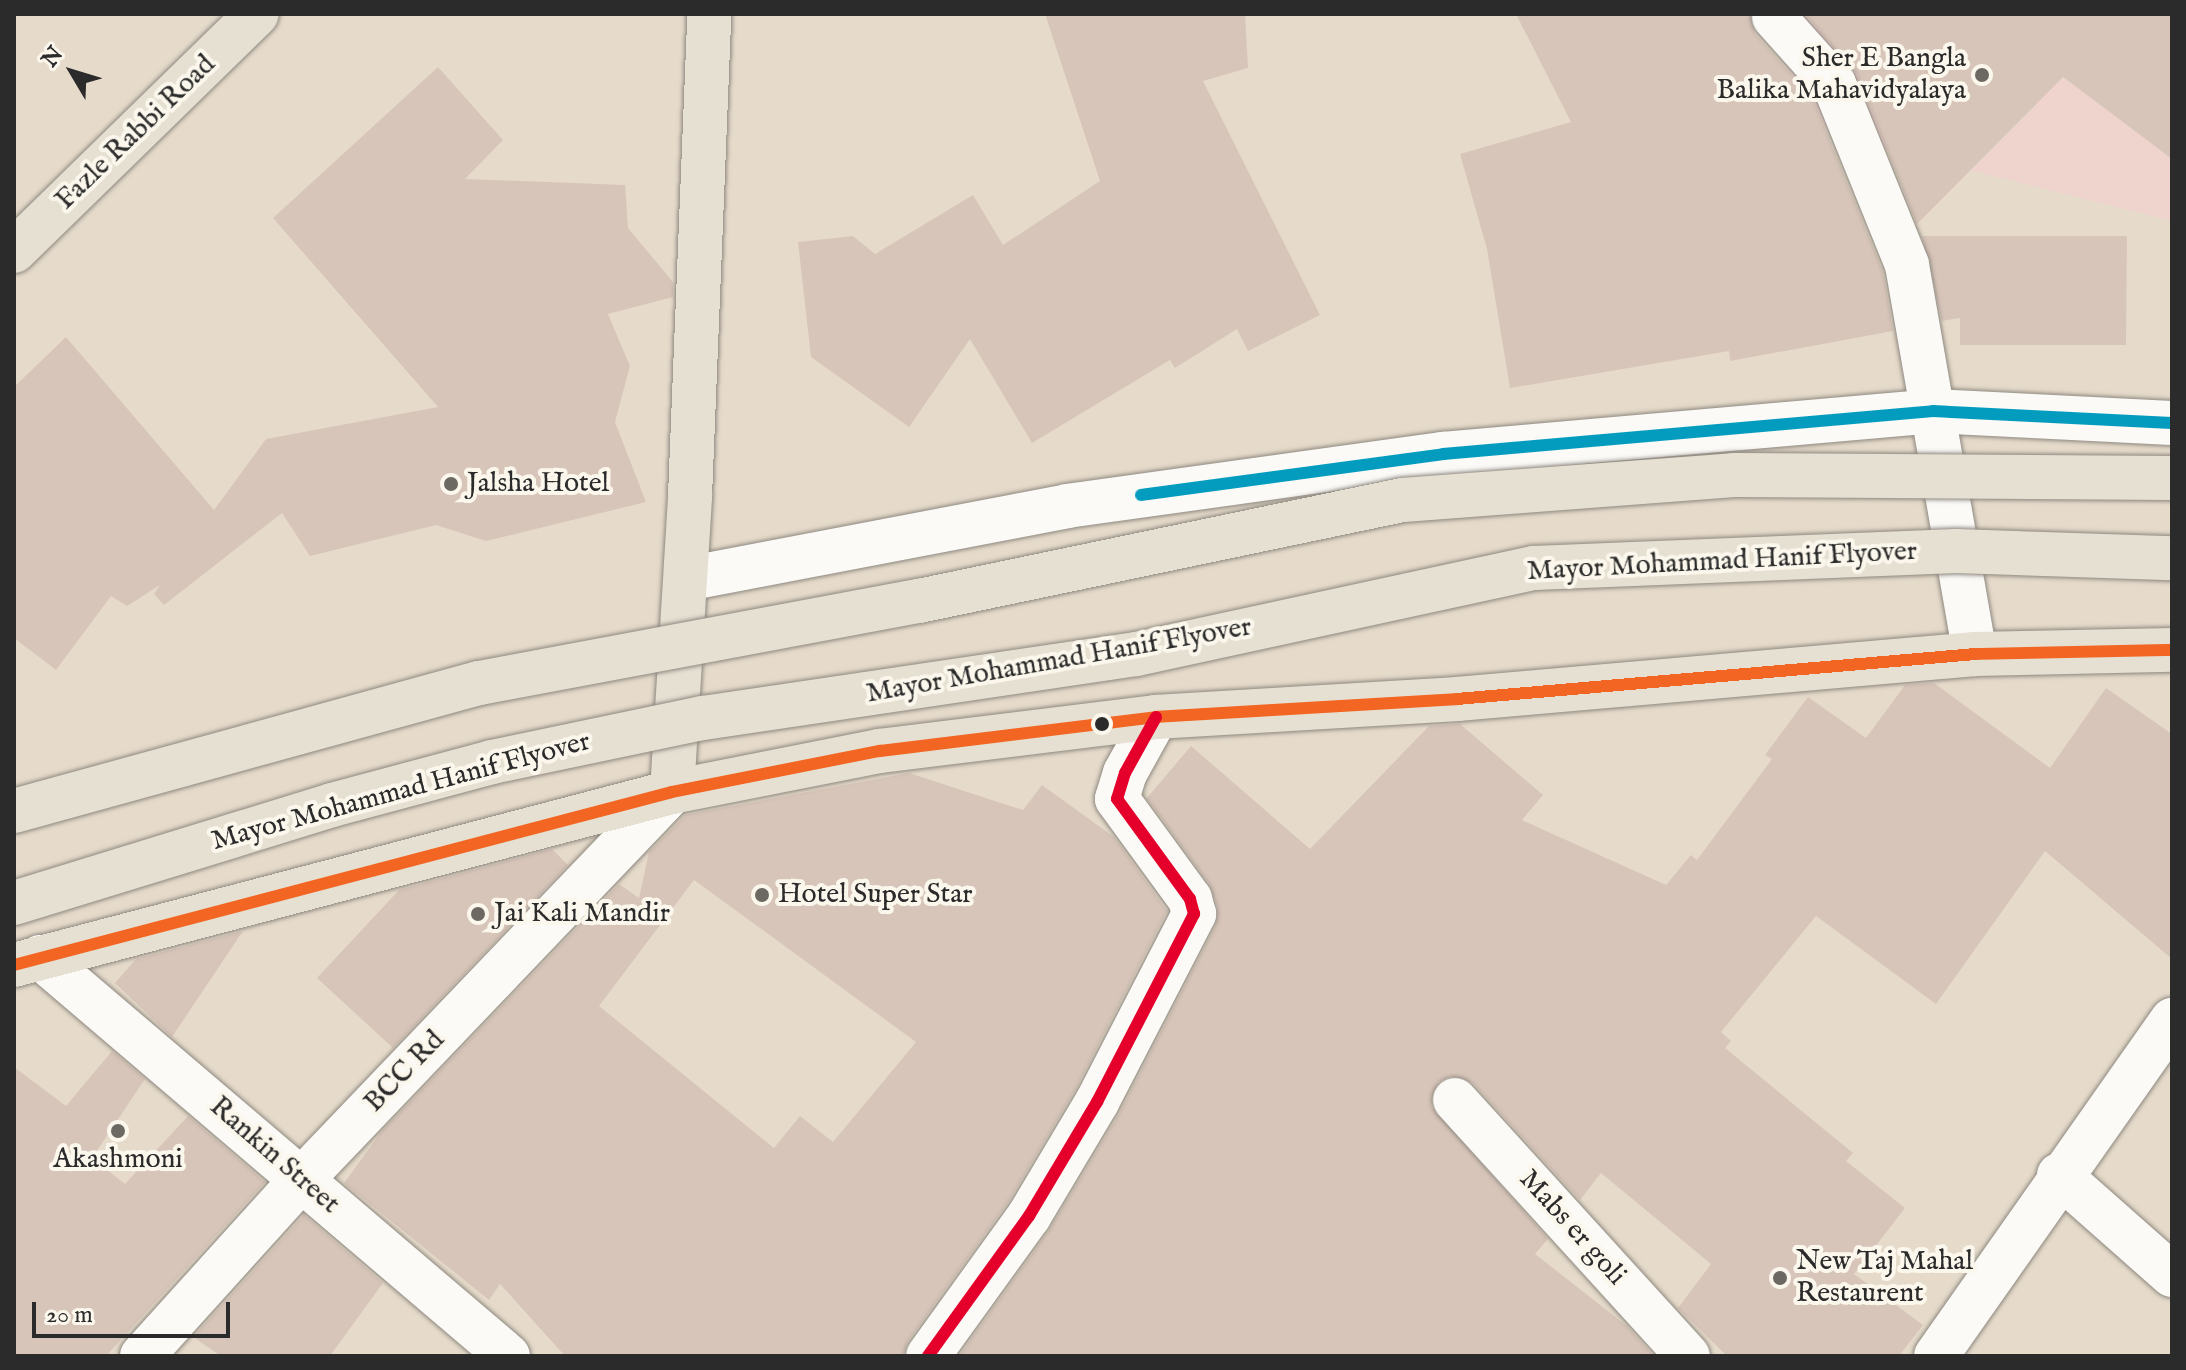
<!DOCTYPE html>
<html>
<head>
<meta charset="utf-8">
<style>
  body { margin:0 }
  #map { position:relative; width:2186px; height:1370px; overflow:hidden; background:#e6dbca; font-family:"IM FELL English",serif }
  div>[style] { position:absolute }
  .built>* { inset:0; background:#efd4ce }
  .building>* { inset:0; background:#d8c5b9 }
  .roads { filter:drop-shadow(0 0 2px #8e8880) drop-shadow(0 0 2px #8e8880) }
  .minor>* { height:44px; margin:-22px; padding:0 22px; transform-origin:22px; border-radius:22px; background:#fbfaf7 }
  .tertiary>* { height:44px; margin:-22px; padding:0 22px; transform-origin:22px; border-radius:22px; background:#fbfaf7 }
  .primary>* { height:44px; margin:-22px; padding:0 22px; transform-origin:22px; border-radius:22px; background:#e6e0d2 }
  .bridges { filter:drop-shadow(0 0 2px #8e8880) drop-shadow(0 0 2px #8e8880) }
  .motorway-bridge>* { height:44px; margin:-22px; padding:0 22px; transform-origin:22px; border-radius:22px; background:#e6e0d2 }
  .bus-1>* { height:12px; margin:-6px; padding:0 6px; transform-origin:6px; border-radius:6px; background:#049cbe }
  .bus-2>* { height:12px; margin:-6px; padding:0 6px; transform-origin:6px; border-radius:6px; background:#f26522 }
  .bus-3>* { height:12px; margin:-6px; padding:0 6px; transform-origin:6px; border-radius:6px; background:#e4002b }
  .dots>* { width:22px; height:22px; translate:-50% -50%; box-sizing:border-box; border:4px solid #fbf7ec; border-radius:50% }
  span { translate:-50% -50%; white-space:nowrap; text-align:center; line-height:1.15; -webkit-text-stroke:8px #fbf7ec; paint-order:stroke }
  .poi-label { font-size:28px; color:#2b2b2b }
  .right { translate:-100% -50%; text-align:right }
  .left { translate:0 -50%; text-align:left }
  .street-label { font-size:28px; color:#2b2b2b }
  .frame { position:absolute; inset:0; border:16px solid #2b2b2b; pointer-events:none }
  .north { position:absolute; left:32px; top:32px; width:80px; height:80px; -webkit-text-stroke:6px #fbf7ec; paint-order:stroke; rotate:308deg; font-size:22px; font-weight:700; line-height:32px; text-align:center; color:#2b2b2b }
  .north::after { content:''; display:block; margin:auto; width:28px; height:36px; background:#2b2b2b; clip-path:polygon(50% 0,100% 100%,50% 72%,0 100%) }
  .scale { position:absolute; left:32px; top:1302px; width:198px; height:36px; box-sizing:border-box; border:4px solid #2b2b2b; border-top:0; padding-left:10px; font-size:24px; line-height:28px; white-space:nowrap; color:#2b2b2b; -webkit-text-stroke:6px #fbf7ec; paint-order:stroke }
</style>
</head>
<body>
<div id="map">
  <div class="built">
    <div style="clip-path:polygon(1754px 14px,2172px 14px,2172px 221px,1831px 135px)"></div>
  </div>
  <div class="building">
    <div style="clip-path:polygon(1045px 14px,1245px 14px,1248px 68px,1203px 81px,1320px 315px,1248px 351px,1237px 329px,1175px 368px,1170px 360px,1032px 443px,970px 339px,909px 427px,811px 357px,798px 242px,853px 236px,875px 254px,973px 195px,1003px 245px,1100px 181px)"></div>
    <div style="clip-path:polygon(1516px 14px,1750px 14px,1755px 34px,1812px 97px,1883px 272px,1893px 331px,1730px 361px,1729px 351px,1510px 388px,1487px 249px,1460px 154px,1571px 122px)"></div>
    <div style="clip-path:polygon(1805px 14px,2172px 14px,2172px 159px,2063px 77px,1917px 224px,1857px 74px)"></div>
    <div style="clip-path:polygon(438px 67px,503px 140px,465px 179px,625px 185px,628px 228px,673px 282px,673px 297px,608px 314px,630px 366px,615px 422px,646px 502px,486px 541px,436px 525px,310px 556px,282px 513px,164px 605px,154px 594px,160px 585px,127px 606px,111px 596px,56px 670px,14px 638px,14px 387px,66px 337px,214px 510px,266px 439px,438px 407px,273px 218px)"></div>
    <div style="clip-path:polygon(1922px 236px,2127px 236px,2126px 345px,1960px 345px,1960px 318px,1942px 321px)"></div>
    <div style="clip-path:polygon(1934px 683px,2050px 768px,2106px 688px,2172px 734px,2172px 959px,2045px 851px,1936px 1004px,1816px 916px,1721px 1032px,1731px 1041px,1725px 1048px,1853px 1153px,1846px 1161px,1905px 1208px,1854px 1274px,1923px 1325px,1899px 1356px,1727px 1356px,1678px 1308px,1711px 1264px,1601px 1173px,1580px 1200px,1473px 1083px,1450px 1076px,1438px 1082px,1431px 1106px,1548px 1239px,1535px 1254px,1627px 1326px,1654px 1356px,959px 1356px,1050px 1229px,1119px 1114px,1216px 925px,1218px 908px,1210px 885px,1147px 798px,1191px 746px,1310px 849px,1429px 726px,1460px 724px,1543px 795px,1522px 820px,1666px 885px,1691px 855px,1697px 860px,1772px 759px,1765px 755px,1808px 697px,1866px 738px,1905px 685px)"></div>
    <div style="clip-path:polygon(evenodd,909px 773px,1023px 810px,1042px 785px,1114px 837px,1167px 911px,1075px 1090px,1008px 1202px,908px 1341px,903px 1356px,565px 1356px,500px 1284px,489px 1300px,344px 1183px,382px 1131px,619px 884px,639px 898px,649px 852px,685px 815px,909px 773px,694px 880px,916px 1042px,833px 1142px,800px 1116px,774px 1148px,599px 1006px,694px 880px)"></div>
    <div style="clip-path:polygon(552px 849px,568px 865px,393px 1048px,317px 978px,399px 890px)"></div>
    <div style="clip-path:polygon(243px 931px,172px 1037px,115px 983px,136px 959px)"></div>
    <div style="clip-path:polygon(112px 1051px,145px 1079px,92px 1158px,125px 1184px,188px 1116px,265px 1182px,106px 1356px,14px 1356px,14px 1067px,66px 1106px)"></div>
    <div style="clip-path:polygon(304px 1215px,383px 1283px,330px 1356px,221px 1356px,193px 1337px)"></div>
  </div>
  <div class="roads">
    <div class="minor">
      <div style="left:1774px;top:17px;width:90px;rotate:48.2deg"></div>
      <div style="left:1834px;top:84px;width:195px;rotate:68deg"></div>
      <div style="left:1907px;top:265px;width:395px;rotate:80.1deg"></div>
      <div style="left:40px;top:957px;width:615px;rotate:40.45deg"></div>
      <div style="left:1455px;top:1100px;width:346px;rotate:47.7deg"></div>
      <div style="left:2059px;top:1175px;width:151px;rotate:41.5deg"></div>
      <div style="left:142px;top:1356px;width:237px;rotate:-47.9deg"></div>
      <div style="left:301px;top:1180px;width:537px;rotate:-46.28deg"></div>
      <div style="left:928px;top:1356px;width:173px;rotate:-54.2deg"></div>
      <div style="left:1029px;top:1216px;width:133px;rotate:-59.2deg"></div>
      <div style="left:1097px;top:1102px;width:212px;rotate:-62.7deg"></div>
      <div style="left:1194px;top:914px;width:16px;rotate:-105deg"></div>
      <div style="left:1190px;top:899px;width:124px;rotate:-126.1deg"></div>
      <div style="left:1117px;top:799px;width:27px;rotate:-73deg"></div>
      <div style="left:1125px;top:773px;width:64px;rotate:-61deg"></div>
      <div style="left:1936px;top:1356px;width:411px;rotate:-54.9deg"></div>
    </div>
    <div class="tertiary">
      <div style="left:686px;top:579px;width:388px;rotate:-10.8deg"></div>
      <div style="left:1067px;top:506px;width:380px;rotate:-7.9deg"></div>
      <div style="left:1443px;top:454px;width:492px;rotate:-5deg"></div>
      <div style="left:1933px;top:411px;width:239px;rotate:2.9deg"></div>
    </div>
    <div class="primary">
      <div style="left:14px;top:251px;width:339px;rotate:-44.3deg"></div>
      <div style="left:672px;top:792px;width:297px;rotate:-86.5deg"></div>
      <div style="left:690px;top:496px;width:482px;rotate:-87.7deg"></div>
      <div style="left:14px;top:965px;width:680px;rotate:-14.73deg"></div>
      <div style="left:672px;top:792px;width:212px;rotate:-11.2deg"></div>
      <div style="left:880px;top:751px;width:278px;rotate:-7deg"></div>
      <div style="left:1156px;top:717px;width:302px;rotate:-3.4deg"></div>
      <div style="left:1457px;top:699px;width:520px;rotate:-4.96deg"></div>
      <div style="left:1975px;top:654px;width:197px;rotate:-1.2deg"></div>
    </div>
  </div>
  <div class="bridges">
    <div class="motorway-bridge">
      <div style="left:14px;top:811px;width:482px;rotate:-15.4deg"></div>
      <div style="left:479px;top:683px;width:448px;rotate:-10.6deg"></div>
      <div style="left:919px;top:601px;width:494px;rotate:-11.8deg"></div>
      <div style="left:1403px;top:500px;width:332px;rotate:-4.3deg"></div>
      <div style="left:1734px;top:475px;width:438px;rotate:0.4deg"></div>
      <div style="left:14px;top:903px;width:333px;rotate:-17.1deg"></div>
      <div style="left:332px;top:805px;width:166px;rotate:-15deg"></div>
      <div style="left:492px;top:762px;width:216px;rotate:-11.8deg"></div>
      <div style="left:703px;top:718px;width:438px;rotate:-8.4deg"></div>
      <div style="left:1136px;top:654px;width:407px;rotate:-12.2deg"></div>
      <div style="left:1534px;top:568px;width:422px;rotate:-2.3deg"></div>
      <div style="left:1956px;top:551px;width:216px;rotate:1.9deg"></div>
    </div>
  </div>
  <div class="bus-1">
    <div style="left:1141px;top:495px;width:305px;rotate:-7.7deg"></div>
    <div style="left:1443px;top:454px;width:492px;rotate:-5deg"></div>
    <div style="left:1933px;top:411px;width:239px;rotate:2.9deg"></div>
  </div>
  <div class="bus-2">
    <div style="left:14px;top:965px;width:680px;rotate:-14.73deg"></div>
    <div style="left:672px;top:792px;width:212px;rotate:-11.2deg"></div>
    <div style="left:880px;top:751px;width:278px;rotate:-7deg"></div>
    <div style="left:1156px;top:717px;width:302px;rotate:-3.4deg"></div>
    <div style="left:1457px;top:699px;width:520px;rotate:-4.96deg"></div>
    <div style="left:1975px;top:654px;width:197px;rotate:-1.2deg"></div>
  </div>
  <div class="bus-3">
    <div style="left:928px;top:1356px;width:173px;rotate:-54.2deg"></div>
    <div style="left:1029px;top:1216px;width:133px;rotate:-59.2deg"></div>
    <div style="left:1097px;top:1102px;width:212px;rotate:-62.7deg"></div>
    <div style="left:1194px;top:914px;width:16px;rotate:-105deg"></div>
    <div style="left:1190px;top:899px;width:124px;rotate:-126.1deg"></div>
    <div style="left:1117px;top:799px;width:27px;rotate:-73deg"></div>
    <div style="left:1125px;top:773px;width:64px;rotate:-61deg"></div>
  </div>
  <div class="dots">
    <div style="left:1982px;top:75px;background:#6c6963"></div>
    <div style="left:451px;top:484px;background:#6c6963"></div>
    <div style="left:1102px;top:724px;background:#2b2b2b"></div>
    <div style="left:762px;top:895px;background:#6c6963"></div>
    <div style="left:478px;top:914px;background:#6c6963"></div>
    <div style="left:118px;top:1131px;background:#6c6963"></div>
    <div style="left:1780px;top:1278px;background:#6c6963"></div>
  </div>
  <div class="poi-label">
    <span class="right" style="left:1966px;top:75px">Sher E Bangla<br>Balika Mahavidyalaya</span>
    <span class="left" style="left:467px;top:484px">Jalsha Hotel</span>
    <span class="left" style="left:778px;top:895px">Hotel Super Star</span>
    <span class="left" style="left:494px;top:914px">Jai Kali Mandir</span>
    <span style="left:118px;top:1160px">Akashmoni</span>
    <span class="left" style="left:1796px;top:1278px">New Taj Mahal<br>Restaurent</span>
  </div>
  <div class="street-label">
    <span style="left:136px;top:133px;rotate:-44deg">Fazle Rabbi Road</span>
    <span style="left:1722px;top:562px;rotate:-3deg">Mayor Mohammad Hanif Flyover</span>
    <span style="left:1059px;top:661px;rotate:-10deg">Mayor Mohammad Hanif Flyover</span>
    <span style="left:401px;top:792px;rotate:-15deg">Mayor Mohammad Hanif Flyover</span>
    <span style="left:405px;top:1072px;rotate:-46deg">BCC Rd</span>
    <span style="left:274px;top:1156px;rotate:41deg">Rankin Street</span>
    <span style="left:1572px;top:1228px;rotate:48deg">Mabs er goli</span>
  </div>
  <div class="frame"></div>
  <div class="north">N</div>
  <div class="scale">20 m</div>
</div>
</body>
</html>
